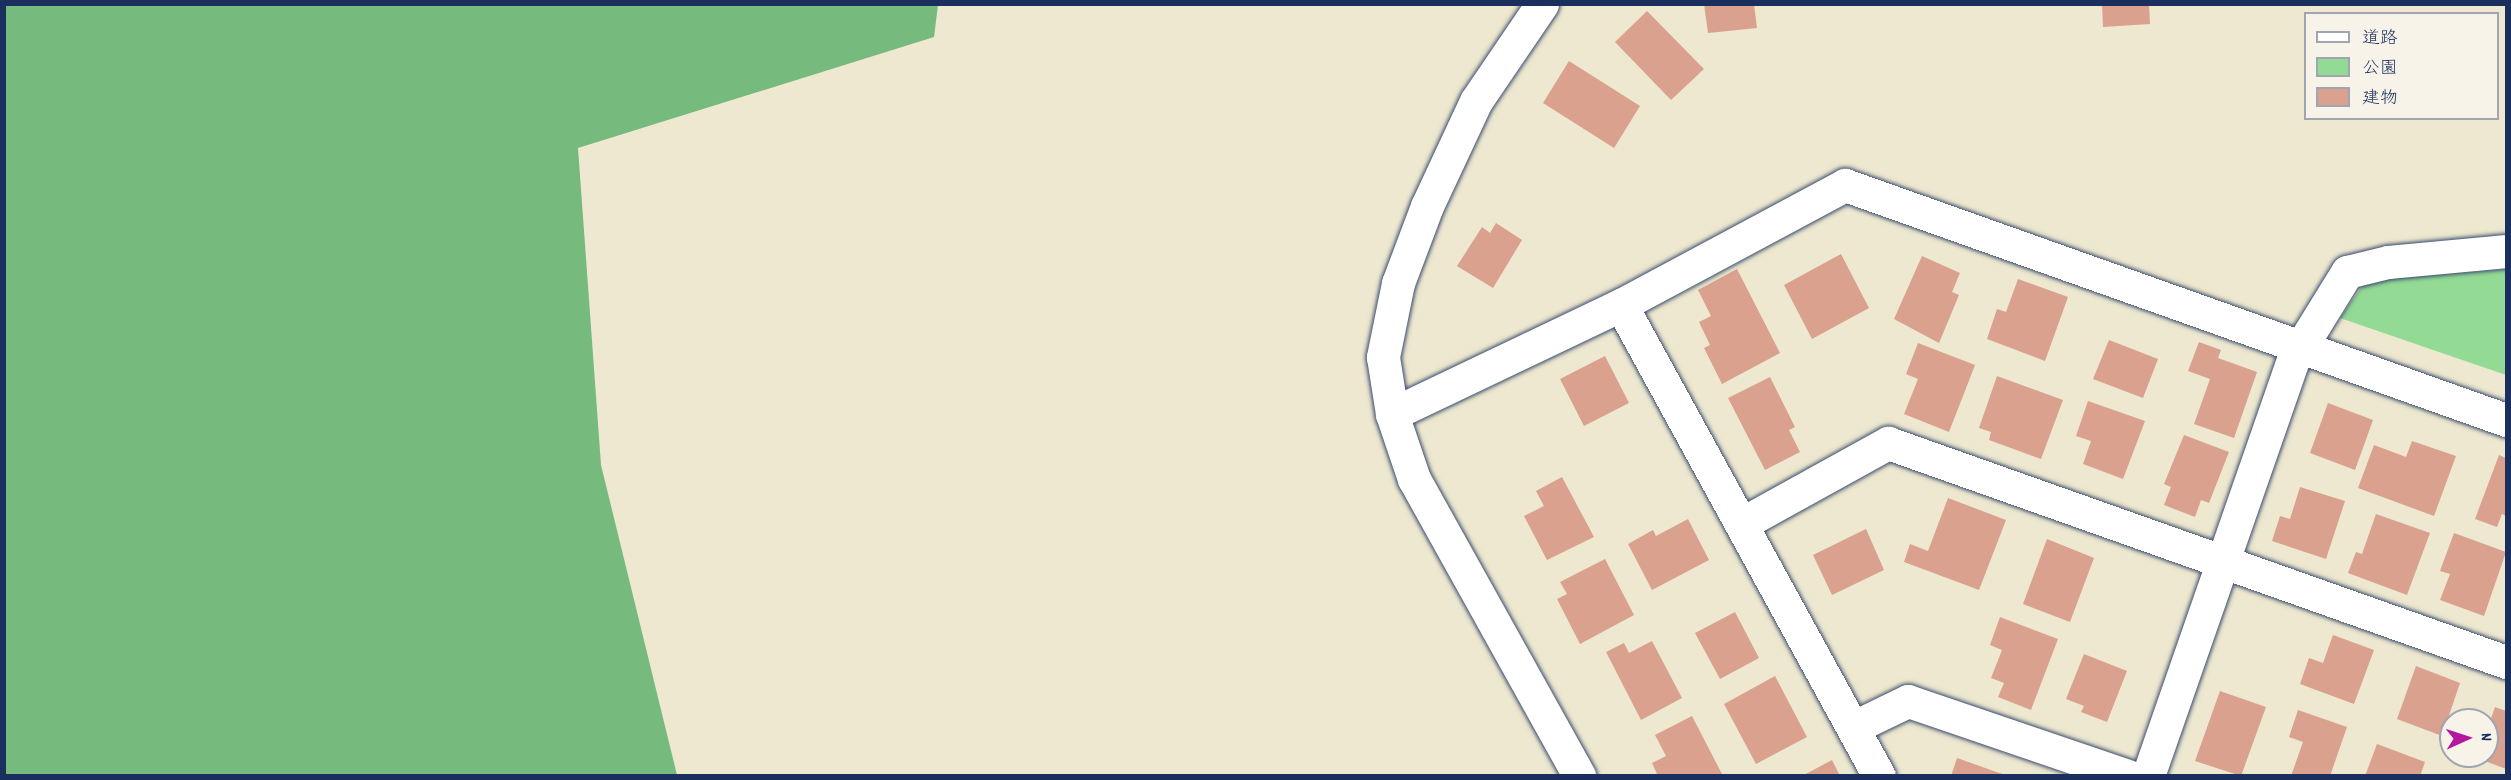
<!DOCTYPE html>
<html>
<head>
<meta charset="utf-8">
<style>
  body { margin:0 }
  #map { position:relative; width:2511px; height:780px; overflow:hidden; background:#ede8cf; font-family:Dekko,"Klee One",sans-serif }
  div>[style] { position:absolute }
  .green>* { inset:0; background:#93da95 }
  .forest>* { inset:0; background:#76ba7e }
  .building>* { inset:0; background:#d9a18e }
  .roads { filter:drop-shadow(0 0 2px #3a4b6f) drop-shadow(0 0 2px #3a4b6f) }
  .street>* { height:33px; margin:-16.5px; padding:0 16.5px; transform-origin:16.5px; border-radius:16.5px; background:#fff }
  .secondary>* { height:33px; margin:-16.5px; padding:0 16.5px; transform-origin:16.5px; border-radius:16.5px; background:#fff }
  span { translate:-50% -50%; white-space:nowrap; text-align:center; line-height:1.15; -webkit-text-stroke:4.5px #f7f3e8; paint-order:stroke }
  .frame { position:absolute; inset:0; border:6px solid #1b2f5e; pointer-events:none }
  .legend { position:absolute; left:2304px; top:12px; width:195px; height:108px; box-sizing:border-box; background:#f7f3e8; border:2px solid #9fa5b1; margin:0; padding:8px 10px; list-style:none; font-size:18px; color:#1b2f5e }
  .legend li { display:flex; align-items:center; gap:12px; height:30px }
  .legend b { width:30px; border:2px solid #9fa5b1 }
  .north { position:absolute; left:2439px; top:708px; width:60px; height:60px; box-sizing:border-box; background:#f7f3e8; border:2px solid #9fa5b1; border-radius:50%; rotate:87deg; font-size:16px; font-weight:700; line-height:24px; text-align:center; color:#1b2f5e }
  .north::after { content:''; display:block; margin:auto; width:21px; height:27px; background:#b5179e; clip-path:polygon(50% 0,100% 100%,50% 72%,0 100%) }
</style>
</head>
<body>
<div id="map">
  <div class="green">
    <div style="clip-path:polygon(2506px 269px,2506px 375px,2340px 318px,2366px 281px)"></div>
  </div>
  <div class="forest">
    <div style="clip-path:polygon(5px 4px,938px 5px,934px 37px,578px 148px,601px 465px,677px 775px,5px 775px)"></div>
  </div>
  <div class="building">
    <div style="clip-path:polygon(1704px 4px,1754px 4px,1757px 28px,1708px 33px)"></div>
    <div style="clip-path:polygon(2102px 4px,2149px 4px,2150px 24px,2103px 27px)"></div>
    <div style="clip-path:polygon(1647px 11px,1704px 69px,1671px 100px,1615px 42px)"></div>
    <div style="clip-path:polygon(1569px 61px,1640px 106px,1614px 148px,1543px 103px)"></div>
    <div style="clip-path:polygon(1496px 223px,1522px 240px,1493px 288px,1457px 266px,1482px 227px,1490px 233px)"></div>
    <div style="clip-path:polygon(1841px 254px,1869px 308px,1812px 339px,1784px 285px)"></div>
    <div style="clip-path:polygon(1922px 256px,1960px 273px,1952px 292px,1959px 295px,1939px 343px,1894px 319px)"></div>
    <div style="clip-path:polygon(1737px 269px,1780px 353px,1722px 384px,1704px 348px,1710px 345px,1699px 322px,1711px 316px,1698px 290px)"></div>
    <div style="clip-path:polygon(2018px 279px,2068px 297px,2045px 361px,1987px 339px,1997px 309px,2006px 312px)"></div>
    <div style="clip-path:polygon(2109px 340px,2158px 359px,2143px 398px,2093px 379px)"></div>
    <div style="clip-path:polygon(2199px 342px,2221px 350px,2218px 358px,2257px 372px,2234px 438px,2194px 424px,2210px 379px,2188px 371px)"></div>
    <div style="clip-path:polygon(1918px 343px,1975px 365px,1949px 432px,1904px 414px,1918px 379px,1906px 374px)"></div>
    <div style="clip-path:polygon(1605px 356px,1629px 403px,1584px 426px,1560px 379px)"></div>
    <div style="clip-path:polygon(1997px 376px,2063px 400px,2041px 459px,1989px 440px,1991px 432px,1979px 428px)"></div>
    <div style="clip-path:polygon(1770px 377px,1795px 427px,1789px 430px,1800px 452px,1765px 470px,1728px 398px)"></div>
    <div style="clip-path:polygon(2088px 401px,2145px 421px,2123px 479px,2083px 464px,2091px 441px,2076px 436px)"></div>
    <div style="clip-path:polygon(2328px 403px,2373px 420px,2355px 470px,2310px 453px)"></div>
    <div style="clip-path:polygon(2184px 435px,2229px 452px,2209px 503px,2201px 500px,2195px 517px,2164px 505px,2171px 487px,2164px 484px)"></div>
    <div style="clip-path:polygon(2412px 441px,2456px 456px,2434px 516px,2358px 488px,2374px 445px,2406px 457px)"></div>
    <div style="clip-path:polygon(2499px 455px,2506px 458px,2506px 516px,2502px 514px,2497px 527px,2475px 519px)"></div>
    <div style="clip-path:polygon(1562px 477px,1594px 537px,1547px 560px,1524px 516px,1544px 506px,1536px 491px)"></div>
    <div style="clip-path:polygon(2300px 487px,2345px 501px,2326px 559px,2272px 541px,2280px 516px,2290px 519px)"></div>
    <div style="clip-path:polygon(1948px 498px,2006px 520px,1979px 590px,1904px 562px,1910px 544px,1928px 551px)"></div>
    <div style="clip-path:polygon(2376px 514px,2430px 533px,2407px 595px,2348px 573px,2356px 552px,2362px 554px)"></div>
    <div style="clip-path:polygon(1688px 519px,1709px 560px,1652px 590px,1628px 544px,1653px 530px,1656px 536px)"></div>
    <div style="clip-path:polygon(1866px 529px,1884px 570px,1832px 595px,1813px 555px)"></div>
    <div style="clip-path:polygon(2454px 533px,2506px 552px,2484px 616px,2440px 600px,2450px 574px,2440px 571px)"></div>
    <div style="clip-path:polygon(2047px 539px,2094px 558px,2070px 622px,2023px 604px)"></div>
    <div style="clip-path:polygon(1605px 559px,1634px 615px,1580px 644px,1557px 599px,1567px 594px,1560px 582px)"></div>
    <div style="clip-path:polygon(1735px 612px,1759px 658px,1720px 679px,1695px 633px)"></div>
    <div style="clip-path:polygon(2000px 617px,2058px 639px,2031px 710px,1998px 697px,2004px 683px,1991px 678px,2002px 650px,1990px 645px)"></div>
    <div style="clip-path:polygon(2333px 635px,2374px 650px,2354px 704px,2300px 684px,2309px 658px,2323px 663px)"></div>
    <div style="clip-path:polygon(1652px 641px,1682px 698px,1641px 720px,1606px 652px,1624px 643px,1629px 653px)"></div>
    <div style="clip-path:polygon(2084px 654px,2127px 671px,2107px 722px,2081px 712px,2084px 706px,2066px 699px)"></div>
    <div style="clip-path:polygon(2416px 666px,2460px 683px,2442px 736px,2397px 719px)"></div>
    <div style="clip-path:polygon(1775px 676px,1807px 737px,1756px 764px,1724px 704px)"></div>
    <div style="clip-path:polygon(2220px 691px,2266px 707px,2241px 776px,2195px 761px)"></div>
    <div style="clip-path:polygon(2495px 707px,2506px 711px,2506px 769px,2477px 758px,2487px 756px,2487px 730px)"></div>
    <div style="clip-path:polygon(2298px 710px,2347px 727px,2330px 776px,2291px 776px,2303px 742px,2289px 737px)"></div>
    <div style="clip-path:polygon(1692px 716px,1723px 776px,1658px 776px,1652px 763px,1666px 756px,1655px 735px)"></div>
    <div style="clip-path:polygon(2377px 744px,2425px 762px,2420px 776px,2365px 776px)"></div>
    <div style="clip-path:polygon(1957px 758px,2005px 775px,2005px 776px,1951px 776px)"></div>
    <div style="clip-path:polygon(1832px 760px,1840px 776px,1802px 776px)"></div>
  </div>
  <div class="roads">
    <div class="street">
      <div style="left:1621px;top:305px;width:537px;rotate:61.29deg"></div>
      <div style="left:2302px;top:345px;width:86px;rotate:-58.3deg"></div>
      <div style="left:2347px;top:272px;width:42px;rotate:-13.7deg"></div>
      <div style="left:2388px;top:262px;width:119px;rotate:-5.3deg"></div>
      <div style="left:1392px;top:414px;width:254px;rotate:-25.5deg"></div>
      <div style="left:1621px;top:305px;width:254px;rotate:-28.2deg"></div>
      <div style="left:1845px;top:185px;width:702px;rotate:19.57deg"></div>
      <div style="left:1743px;top:523px;width:166px;rotate:-28.9deg"></div>
      <div style="left:1888px;top:443px;width:656px;rotate:19.51deg"></div>
      <div style="left:1854px;top:727px;width:60px;rotate:-25.7deg"></div>
      <div style="left:1908px;top:701px;width:232px;rotate:18.8deg"></div>
      <div style="left:2148px;top:776px;width:456px;rotate:-70.8deg"></div>
    </div>
    <div class="secondary">
      <div style="left:1542px;top:4px;width:117px;rotate:124.2deg"></div>
      <div style="left:1476px;top:101px;width:116px;rotate:115deg"></div>
      <div style="left:1427px;top:206px;width:82px;rotate:110.6deg"></div>
      <div style="left:1398px;top:283px;width:76px;rotate:101.5deg"></div>
      <div style="left:1383px;top:357px;width:58px;rotate:81deg"></div>
      <div style="left:1392px;top:414px;width:69px;rotate:71.3deg"></div>
      <div style="left:1414px;top:479px;width:340px;rotate:60.9deg"></div>
    </div>
  </div>
  <div class="frame"></div>
  <ul class="legend">
  <li><b style="height:8px;background:#fff"></b>道路</li>
  <li><b style="height:16px;background:#93da95"></b>公園</li>
  <li><b style="height:16px;background:#d9a18e"></b>建物</li>
  </ul>
  <div class="north">N</div>
</div>
</body>
</html>
